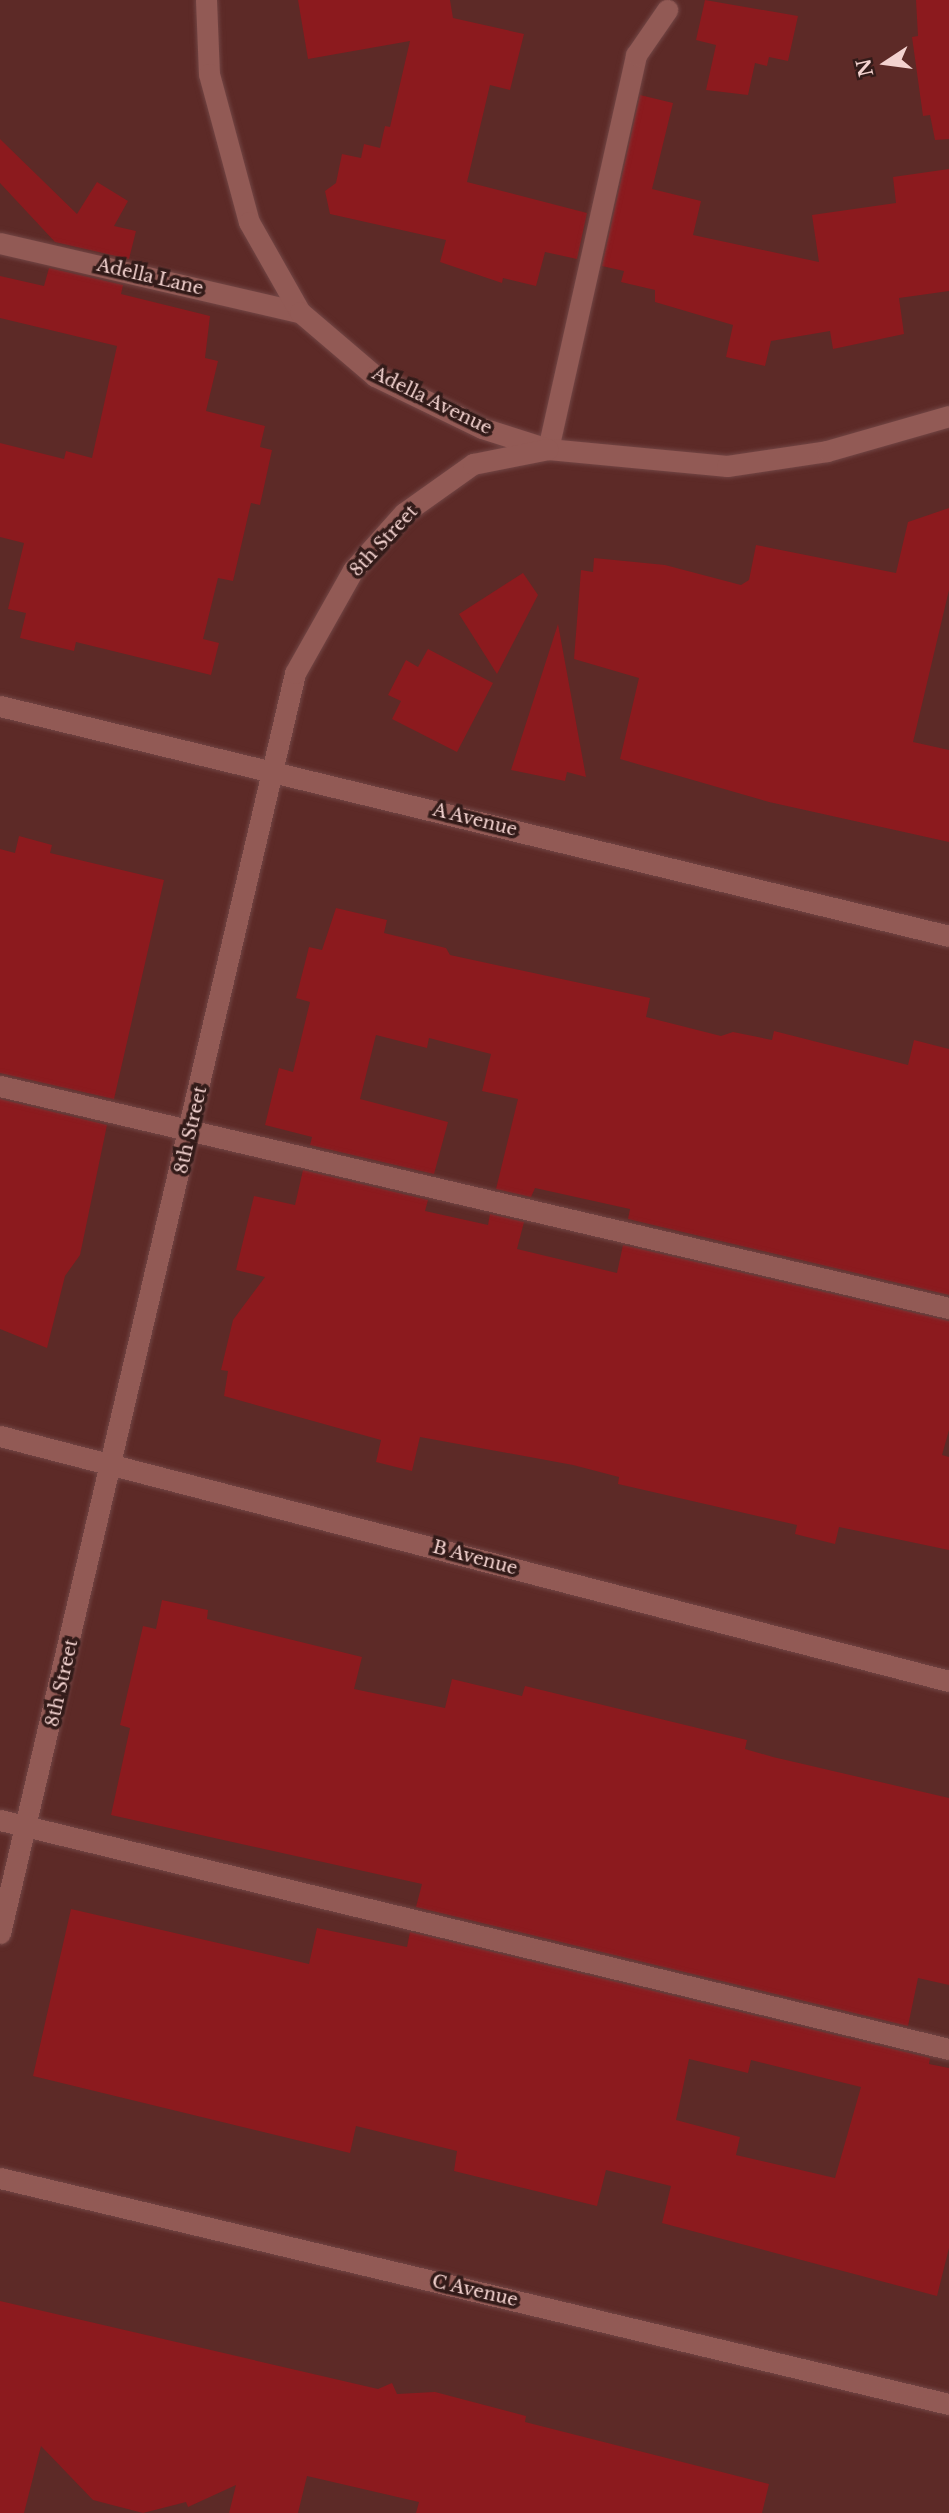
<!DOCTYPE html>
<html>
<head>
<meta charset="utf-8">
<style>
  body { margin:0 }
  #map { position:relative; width:949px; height:2513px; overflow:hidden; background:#5d2a27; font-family:"Libre Baskerville",serif }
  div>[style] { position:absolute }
  .building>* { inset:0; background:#8c1a1e }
  .roads { filter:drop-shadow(0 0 2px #724645) drop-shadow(0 0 2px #724645) }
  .service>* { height:21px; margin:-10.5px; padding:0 10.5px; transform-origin:10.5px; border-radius:10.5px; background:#925a55 }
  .minor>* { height:21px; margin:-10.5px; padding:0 10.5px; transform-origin:10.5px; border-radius:10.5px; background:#925a55 }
  .tertiary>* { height:21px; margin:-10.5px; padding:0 10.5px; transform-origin:10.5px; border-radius:10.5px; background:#925a55 }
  span { translate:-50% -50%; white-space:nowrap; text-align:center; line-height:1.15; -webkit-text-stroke:7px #331b19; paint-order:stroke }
  .street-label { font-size:18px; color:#f3d2cf }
  .north { position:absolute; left:851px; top:28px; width:70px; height:70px; -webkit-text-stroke:5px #331b19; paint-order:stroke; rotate:257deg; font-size:19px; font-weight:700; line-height:28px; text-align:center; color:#f3d2cf }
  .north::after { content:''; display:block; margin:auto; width:24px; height:32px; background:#f3d2cf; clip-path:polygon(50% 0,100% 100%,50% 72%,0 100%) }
</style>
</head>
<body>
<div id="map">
  <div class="building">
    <div style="clip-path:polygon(298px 0,450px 0,453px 18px,524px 34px,510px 90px,490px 85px,467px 182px,587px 213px,577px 259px,545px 252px,536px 286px,503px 278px,502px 283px,440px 262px,446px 240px,330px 214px,325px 191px,336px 183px,342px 154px,361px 158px,364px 144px,380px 148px,385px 126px,390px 127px,410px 41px,308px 59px)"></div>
    <div style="clip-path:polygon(705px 0,798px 16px,788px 61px,769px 57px,767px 66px,755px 63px,748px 95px,706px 90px,716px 45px,696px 40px)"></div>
    <div style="clip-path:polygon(916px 0,949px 0,949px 139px,935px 140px,930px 115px,923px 116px,912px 37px,918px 36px)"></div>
    <div style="clip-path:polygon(640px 95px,673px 103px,652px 189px,701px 201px,693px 235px,819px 262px,812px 215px,896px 203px,893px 177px,949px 169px,949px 291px,899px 298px,904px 334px,833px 349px,830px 331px,771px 341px,765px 366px,726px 357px,733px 325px,655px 302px,655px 290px,621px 282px,624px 271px,602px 266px)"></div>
    <div style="clip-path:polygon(0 139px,77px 214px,97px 182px,128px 201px,114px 226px,136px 231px,129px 259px,55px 242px,0 183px)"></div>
    <div style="clip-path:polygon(49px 268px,123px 285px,121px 294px,210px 316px,205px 358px,218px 361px,206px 411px,265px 426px,260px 447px,272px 450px,260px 505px,251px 503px,233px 581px,218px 578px,203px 639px,219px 643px,211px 675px,76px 642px,74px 651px,20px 638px,26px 613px,8px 609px,24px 543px,0 537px,0 443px,64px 459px,66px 451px,92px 458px,117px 346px,0 318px,0 276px,44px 286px)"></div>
    <div style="clip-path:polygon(949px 508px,949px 590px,913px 742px,949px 750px,949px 842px,769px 802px,620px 759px,639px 678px,574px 659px,581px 570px,593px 572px,594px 558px,665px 565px,741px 585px,749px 580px,756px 545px,896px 573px,908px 522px)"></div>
    <div style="clip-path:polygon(523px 573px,538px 595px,497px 674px,459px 614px)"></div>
    <div style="clip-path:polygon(558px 624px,586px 777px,567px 772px,565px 781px,511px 770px)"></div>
    <div style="clip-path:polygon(428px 649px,493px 683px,457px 752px,392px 719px,401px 701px,388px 695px,406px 660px,418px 667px)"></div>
    <div style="clip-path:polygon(19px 836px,52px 845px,50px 853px,164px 880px,114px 1099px,0 1073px,0 849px,15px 853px)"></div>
    <div style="clip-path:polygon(336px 908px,387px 920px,384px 933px,446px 948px,450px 955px,650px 998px,646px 1017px,721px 1036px,733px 1032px,772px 1040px,774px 1031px,908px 1065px,914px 1040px,949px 1049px,949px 1295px,628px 1219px,630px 1209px,535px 1188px,531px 1197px,496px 1189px,518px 1099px,482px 1091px,491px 1054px,429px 1038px,427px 1048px,376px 1035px,360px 1099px,448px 1122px,434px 1174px,310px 1145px,312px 1137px,265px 1125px,279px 1068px,293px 1072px,310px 1002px,296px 998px,309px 947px,322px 950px)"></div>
    <div style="clip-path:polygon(0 1099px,107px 1125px,80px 1255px,65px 1276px,47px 1348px,0 1329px)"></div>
    <div style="clip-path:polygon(303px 1170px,428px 1200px,425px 1211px,488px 1225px,490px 1214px,524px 1222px,517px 1249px,617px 1273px,623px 1245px,949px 1321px,949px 1430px,942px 1455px,949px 1457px,949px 1550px,839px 1527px,835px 1544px,795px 1534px,797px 1525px,618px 1484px,619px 1477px,573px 1465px,420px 1437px,412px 1471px,376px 1462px,381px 1440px,224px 1396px,228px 1371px,221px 1370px,233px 1320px,265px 1277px,236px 1270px,254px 1196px,295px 1205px)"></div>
    <div style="clip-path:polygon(162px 1600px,208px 1610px,207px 1619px,362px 1657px,354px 1689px,445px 1708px,452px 1679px,522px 1696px,525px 1686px,747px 1740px,745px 1749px,773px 1757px,949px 1798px,949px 1985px,918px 1978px,908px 2026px,416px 1907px,422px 1884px,111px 1815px,130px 1728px,120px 1725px,143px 1626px,156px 1629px)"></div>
    <div style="clip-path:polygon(evenodd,71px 1909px,309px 1964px,317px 1928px,407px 1947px,410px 1932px,930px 2058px,929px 2064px,949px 2068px,949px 2248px,937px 2296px,662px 2223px,671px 2186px,606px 2170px,597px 2206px,454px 2171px,457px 2151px,356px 2126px,350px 2153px,33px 2076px,71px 1909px,689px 2059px,748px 2073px,751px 2060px,861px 2087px,835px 2178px,736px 2155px,740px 2137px,676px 2120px,689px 2059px)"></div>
    <div style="clip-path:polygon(0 2301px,378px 2389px,392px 2383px,397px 2394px,435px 2392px,526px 2416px,525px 2422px,769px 2484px,762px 2513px,416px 2513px,419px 2502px,307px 2476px,298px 2513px,229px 2513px,236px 2485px,188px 2507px,186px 2502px,143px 2513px,93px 2500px,41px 2446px,24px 2513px,0 2513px)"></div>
  </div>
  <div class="roads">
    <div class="service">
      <div style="left:548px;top:449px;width:404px;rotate:-77.4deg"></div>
      <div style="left:636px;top:55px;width:55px;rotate:-55.4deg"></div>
      <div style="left:0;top:1086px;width:975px;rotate:13.17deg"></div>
      <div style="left:0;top:1820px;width:976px;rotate:13.57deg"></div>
    </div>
    <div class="minor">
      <div style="left:0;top:243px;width:308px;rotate:13deg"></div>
      <div style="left:0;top:706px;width:976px;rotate:13.62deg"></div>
      <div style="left:0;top:1436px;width:980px;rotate:14.48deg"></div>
      <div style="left:0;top:2178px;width:976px;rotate:13.4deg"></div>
    </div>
    <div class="tertiary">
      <div style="left:206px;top:0;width:74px;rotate:87.7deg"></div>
      <div style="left:209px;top:74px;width:153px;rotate:74.9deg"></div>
      <div style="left:249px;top:222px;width:103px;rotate:60.5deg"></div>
      <div style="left:300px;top:312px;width:99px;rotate:40.5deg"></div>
      <div style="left:375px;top:376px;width:119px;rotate:25.9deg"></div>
      <div style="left:482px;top:428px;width:69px;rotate:17.7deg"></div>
      <div style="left:548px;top:449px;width:180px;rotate:5.4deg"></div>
      <div style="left:727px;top:466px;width:101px;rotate:-8.5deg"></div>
      <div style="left:827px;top:451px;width:127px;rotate:-16deg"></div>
      <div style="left:0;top:1933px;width:1294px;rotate:-76.82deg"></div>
      <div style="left:295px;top:673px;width:118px;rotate:-60.6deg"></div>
      <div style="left:353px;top:570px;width:76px;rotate:-48.2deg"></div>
      <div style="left:404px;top:513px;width:85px;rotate:-35.4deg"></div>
      <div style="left:473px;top:464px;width:76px;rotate:-11.3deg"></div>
    </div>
  </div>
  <div class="street-label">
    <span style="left:150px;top:277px;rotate:13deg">Adella Lane</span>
    <span style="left:432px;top:401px;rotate:26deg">Adella Avenue</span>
    <span style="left:384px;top:541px;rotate:-47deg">8th Street</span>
    <span style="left:475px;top:820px;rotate:14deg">A Avenue</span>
    <span style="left:191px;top:1130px;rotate:-77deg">8th Street</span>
    <span style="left:475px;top:1558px;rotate:15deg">B Avenue</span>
    <span style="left:62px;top:1683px;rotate:-77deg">8th Street</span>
    <span style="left:475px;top:2291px;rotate:13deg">C Avenue</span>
  </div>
  <div class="north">N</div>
</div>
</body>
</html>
